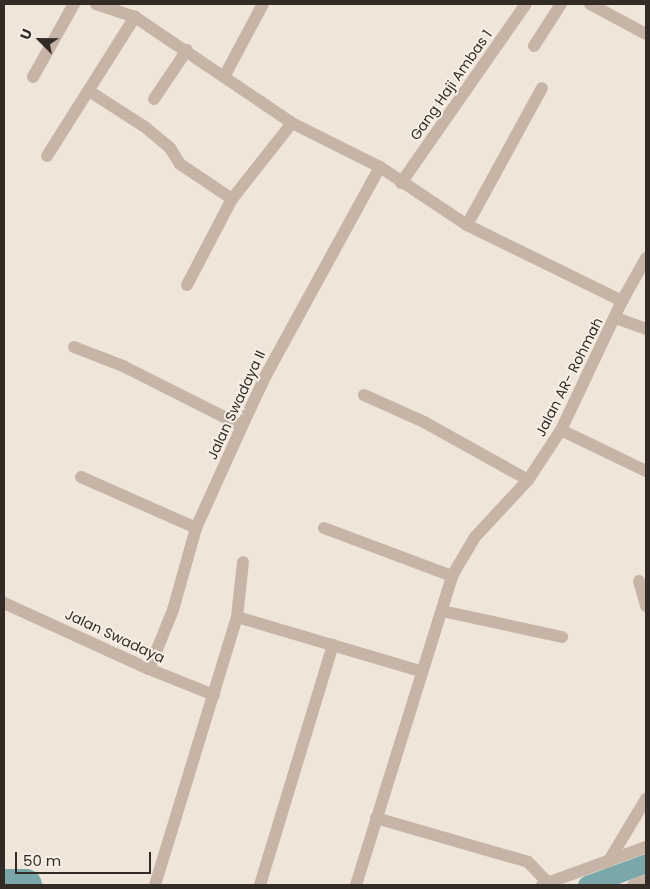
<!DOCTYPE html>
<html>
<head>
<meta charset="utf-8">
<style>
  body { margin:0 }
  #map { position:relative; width:650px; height:889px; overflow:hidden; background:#efe5d9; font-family:Poppins,sans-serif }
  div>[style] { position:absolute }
  .canal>* { height:19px; margin:-9.5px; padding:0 9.5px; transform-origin:9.5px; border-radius:9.5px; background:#7aa7aa }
  .river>* { height:32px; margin:-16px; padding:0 16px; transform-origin:16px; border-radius:16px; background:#7aa7aa }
  .minor>* { height:12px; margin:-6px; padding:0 6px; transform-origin:6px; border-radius:6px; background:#c6b5a6 }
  span { translate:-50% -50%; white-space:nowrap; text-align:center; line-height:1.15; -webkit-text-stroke:4px #f7efe5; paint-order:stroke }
  .street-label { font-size:14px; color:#332b26 }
  .frame { position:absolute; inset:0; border:5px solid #332b26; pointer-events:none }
  .north { position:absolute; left:15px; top:15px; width:50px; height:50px; -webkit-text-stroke:4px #f7efe5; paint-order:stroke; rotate:293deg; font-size:14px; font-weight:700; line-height:20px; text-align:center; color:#332b26 }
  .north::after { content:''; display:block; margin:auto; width:18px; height:22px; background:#332b26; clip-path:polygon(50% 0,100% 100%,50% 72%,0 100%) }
  .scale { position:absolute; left:15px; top:852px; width:136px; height:22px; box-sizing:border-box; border:2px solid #332b26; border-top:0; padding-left:6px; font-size:15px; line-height:18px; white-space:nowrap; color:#332b26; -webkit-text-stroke:4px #f7efe5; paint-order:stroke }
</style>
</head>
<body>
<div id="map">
  <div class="canal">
    <div style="left:587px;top:885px;width:63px;rotate:-20.4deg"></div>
  </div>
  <div class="river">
    <div style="left:4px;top:885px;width:22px"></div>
  </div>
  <div class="minor">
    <div style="left:96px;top:4px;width:41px;rotate:18.4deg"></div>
    <div style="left:135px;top:17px;width:189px;rotate:34deg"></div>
    <div style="left:292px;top:123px;width:98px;rotate:26.6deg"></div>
    <div style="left:380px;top:167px;width:105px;rotate:33.7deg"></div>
    <div style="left:467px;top:225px;width:173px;rotate:26.1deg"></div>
    <div style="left:590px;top:4px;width:64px;rotate:28.2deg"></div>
    <div style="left:534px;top:46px;width:50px;rotate:-57.3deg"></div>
    <div style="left:33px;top:77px;width:84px;rotate:-60.7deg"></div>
    <div style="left:224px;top:77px;width:83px;rotate:-61.9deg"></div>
    <div style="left:89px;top:91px;width:67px;rotate:32.7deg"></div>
    <div style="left:145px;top:127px;width:33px;rotate:40deg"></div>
    <div style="left:170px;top:148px;width:19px;rotate:58deg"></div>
    <div style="left:180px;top:164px;width:63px;rotate:33.9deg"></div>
    <div style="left:232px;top:199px;width:97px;rotate:-51.7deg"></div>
    <div style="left:154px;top:99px;width:59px;rotate:-56deg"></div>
    <div style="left:47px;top:156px;width:165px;rotate:-57.7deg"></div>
    <div style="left:401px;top:183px;width:218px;rotate:-55.1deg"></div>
    <div style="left:467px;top:225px;width:156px;rotate:-61.3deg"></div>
    <div style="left:187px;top:285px;width:97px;rotate:-62.4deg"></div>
    <div style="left:616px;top:318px;width:32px;rotate:20deg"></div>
    <div style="left:74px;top:347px;width:53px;rotate:21.2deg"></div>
    <div style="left:123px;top:366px;width:133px;rotate:26.8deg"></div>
    <div style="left:364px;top:395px;width:66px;rotate:24.2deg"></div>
    <div style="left:424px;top:422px;width:119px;rotate:29.1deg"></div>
    <div style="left:561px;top:430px;width:94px;rotate:25.8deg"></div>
    <div style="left:81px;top:477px;width:126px;rotate:23.9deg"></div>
    <div style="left:324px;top:528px;width:137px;rotate:20.6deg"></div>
    <div style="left:639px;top:581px;width:26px;rotate:74deg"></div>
    <div style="left:4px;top:603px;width:159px;rotate:24.5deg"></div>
    <div style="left:149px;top:669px;width:70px;rotate:21.8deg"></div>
    <div style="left:442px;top:611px;width:123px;rotate:12.2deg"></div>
    <div style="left:237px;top:617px;width:191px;rotate:16.4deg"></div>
    <div style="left:149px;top:669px;width:64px;rotate:-67.9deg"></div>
    <div style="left:173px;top:610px;width:85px;rotate:-74.3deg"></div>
    <div style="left:196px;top:528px;width:112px;rotate:-65.7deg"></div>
    <div style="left:242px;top:426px;width:56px;rotate:-64.8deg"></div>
    <div style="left:266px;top:375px;width:237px;rotate:-61.3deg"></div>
    <div style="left:376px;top:818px;width:158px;rotate:16.1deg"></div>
    <div style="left:528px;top:862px;width:29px;rotate:46deg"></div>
    <div style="left:608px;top:862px;width:74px;rotate:-58.9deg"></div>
    <div style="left:155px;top:885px;width:280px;rotate:-73deg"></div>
    <div style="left:237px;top:617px;width:55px;rotate:-83.8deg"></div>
    <div style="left:260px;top:885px;width:251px;rotate:-73.1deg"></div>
    <div style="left:356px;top:885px;width:324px;rotate:-72.7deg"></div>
    <div style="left:452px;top:576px;width:45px;rotate:-59.5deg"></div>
    <div style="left:475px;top:537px;width:78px;rotate:-47.1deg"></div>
    <div style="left:528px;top:480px;width:60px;rotate:-56.6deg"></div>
    <div style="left:561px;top:430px;width:143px;rotate:-64.7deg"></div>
    <div style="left:622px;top:301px;width:49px;rotate:-60.8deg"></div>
    <div style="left:542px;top:885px;width:111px;rotate:-20.1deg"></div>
    <div style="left:633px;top:885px;width:14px;rotate:-21deg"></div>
  </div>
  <div class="street-label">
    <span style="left:451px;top:85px;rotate:-55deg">Gang Haji Ambas 1</span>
    <span style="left:569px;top:377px;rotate:-63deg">Jalan AR- Rohmah</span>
    <span style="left:236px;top:405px;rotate:-65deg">Jalan Swadaya II</span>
    <span style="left:115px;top:636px;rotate:25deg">Jalan Swadaya</span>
  </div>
  <div class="frame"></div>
  <div class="north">U</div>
  <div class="scale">50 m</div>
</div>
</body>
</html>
